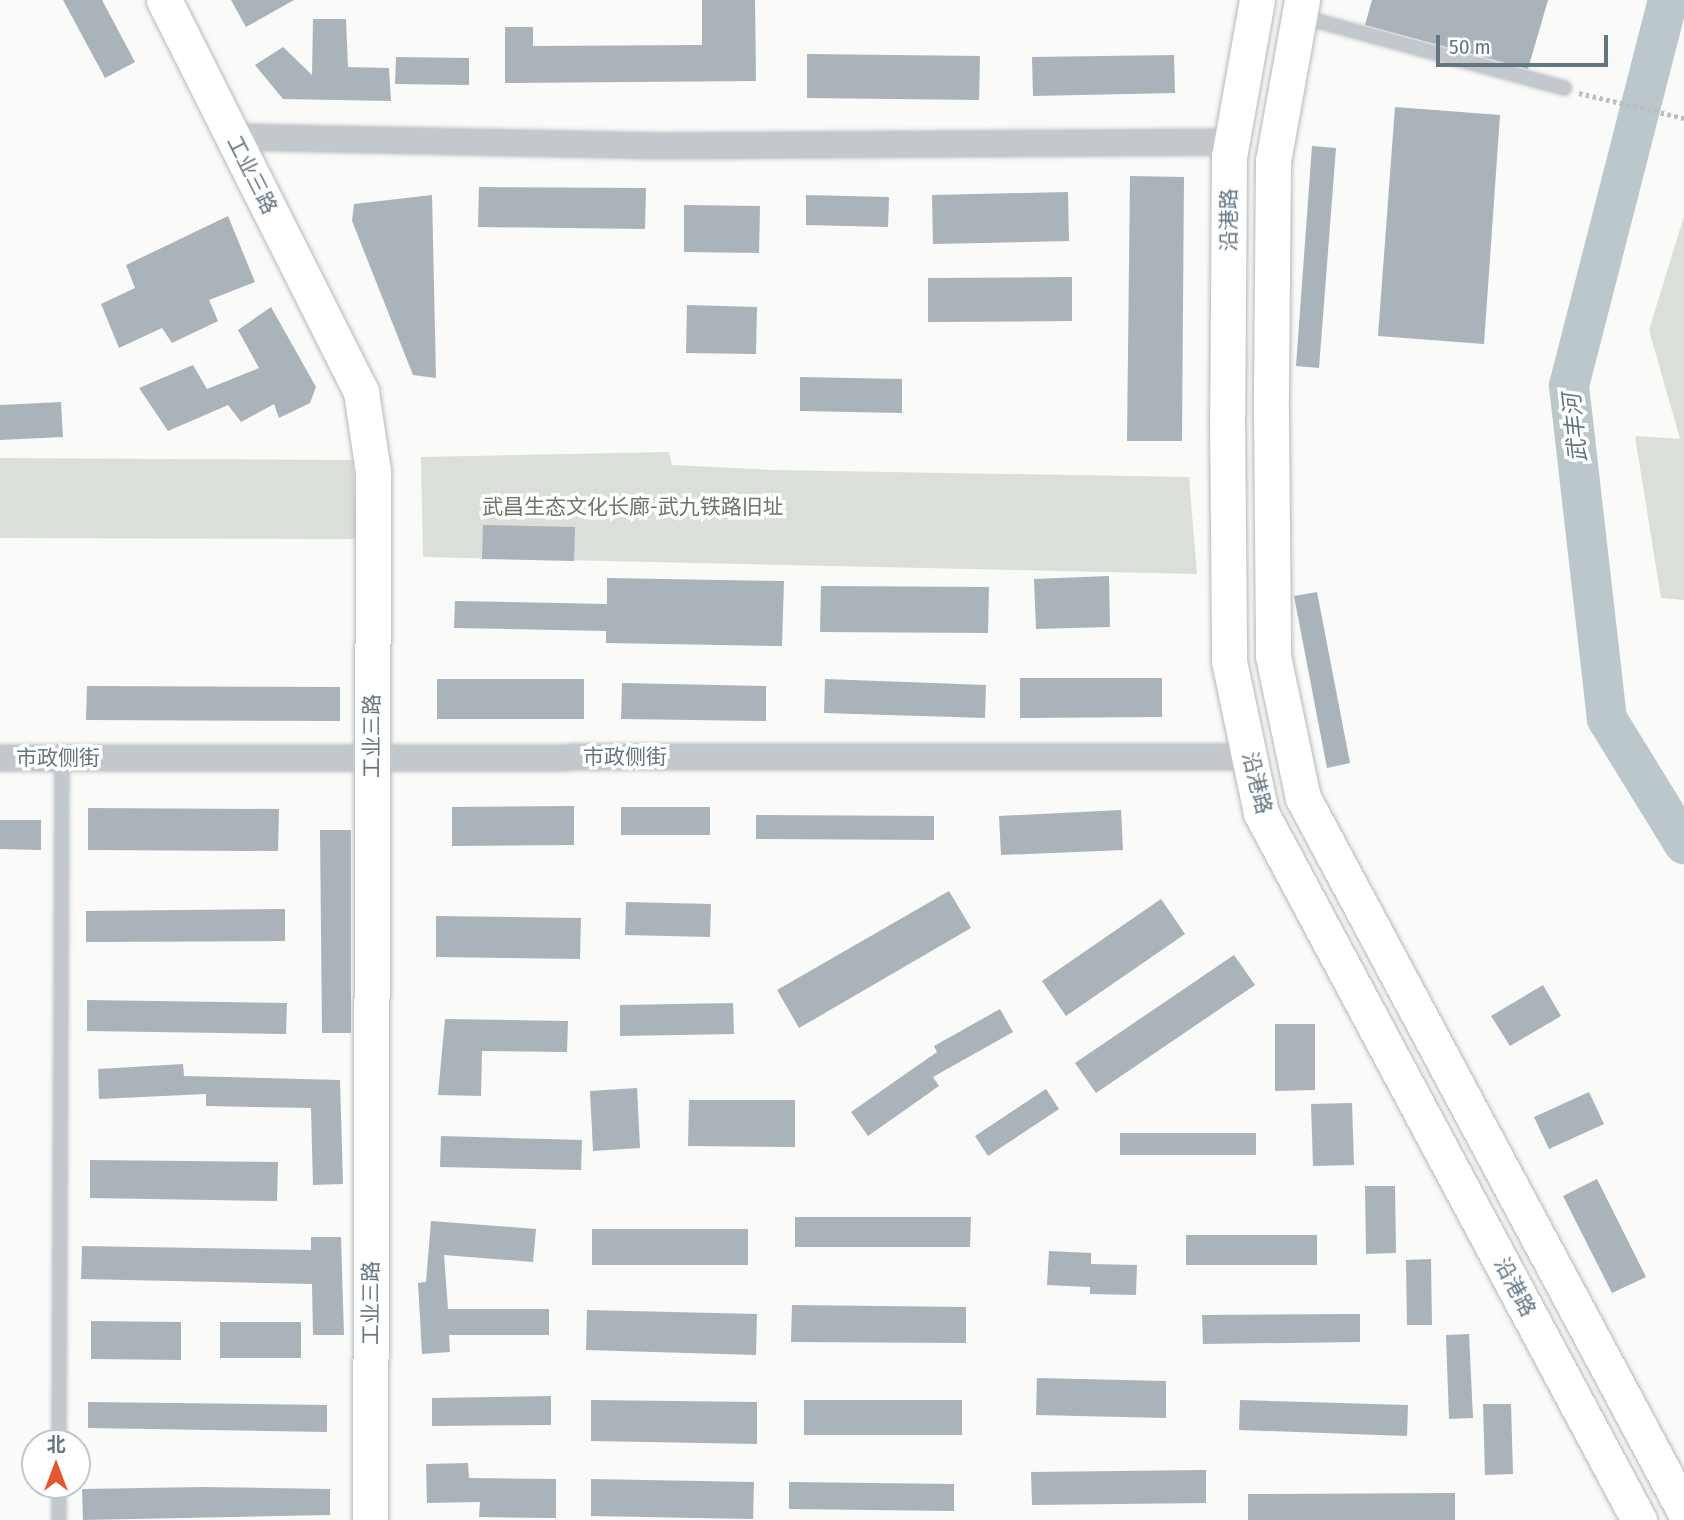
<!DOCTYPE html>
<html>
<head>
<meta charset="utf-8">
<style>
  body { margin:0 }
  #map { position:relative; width:1684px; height:1520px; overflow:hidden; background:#fafaf8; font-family:"Fira Sans Condensed","Noto Sans SC",sans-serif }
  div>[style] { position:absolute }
  .green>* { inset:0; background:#dadfd7 }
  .river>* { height:40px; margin:-20px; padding:0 20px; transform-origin:20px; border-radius:20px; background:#bbc7cb }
  .building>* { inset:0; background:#aab3b9 }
  .path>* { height:4.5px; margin-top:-2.25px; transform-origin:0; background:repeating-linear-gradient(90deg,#bbbfc2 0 3.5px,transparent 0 7px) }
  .roads { filter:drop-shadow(0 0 2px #b3babf) drop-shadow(0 0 2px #b3babf) }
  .lane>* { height:12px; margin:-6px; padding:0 6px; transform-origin:6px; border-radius:6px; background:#c3c8cc }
  .street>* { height:24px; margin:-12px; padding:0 12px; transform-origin:12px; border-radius:12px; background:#c3c8cc }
  .secondary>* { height:35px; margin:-17.5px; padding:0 17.5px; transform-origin:17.5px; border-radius:17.5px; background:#fff }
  span { translate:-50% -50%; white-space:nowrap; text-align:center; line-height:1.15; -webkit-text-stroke:7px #fff; paint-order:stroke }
  .street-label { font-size:21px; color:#657683 }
  .park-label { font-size:21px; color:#687a64 }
  .water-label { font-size:23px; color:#60757c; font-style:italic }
  .north { position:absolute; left:21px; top:1429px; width:70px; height:70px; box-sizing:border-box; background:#fff; border:2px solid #c1c8cd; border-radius:50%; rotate:0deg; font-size:19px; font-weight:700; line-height:28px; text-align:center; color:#657683 }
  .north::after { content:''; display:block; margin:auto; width:24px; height:32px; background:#e4572e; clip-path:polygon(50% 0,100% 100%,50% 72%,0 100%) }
  .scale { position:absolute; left:1436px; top:35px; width:172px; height:32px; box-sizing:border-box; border:4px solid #657683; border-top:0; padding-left:9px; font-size:21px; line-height:24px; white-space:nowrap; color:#657683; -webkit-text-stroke:5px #fff; paint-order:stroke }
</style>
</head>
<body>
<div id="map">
  <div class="green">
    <div style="clip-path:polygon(1684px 216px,1684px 600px,1661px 598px,1635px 436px,1680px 439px,1649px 330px)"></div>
    <div style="clip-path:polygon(669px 452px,672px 465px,772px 470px,1189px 477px,1197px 574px,423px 557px,421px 457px)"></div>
    <div style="clip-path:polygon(0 458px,353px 460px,357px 539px,0 538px)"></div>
  </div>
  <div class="river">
    <div style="left:1668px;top:0;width:398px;rotate:104.4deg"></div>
    <div style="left:1569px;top:386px;width:335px;rotate:83.5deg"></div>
    <div style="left:1607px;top:719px;width:147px;rotate:58.4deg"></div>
  </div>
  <div class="building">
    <div style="clip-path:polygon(63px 0,102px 0,135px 62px,105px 78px)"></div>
    <div style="clip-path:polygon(231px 0,294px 0,246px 27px)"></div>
    <div style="clip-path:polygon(702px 0,755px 0,756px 81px,505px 83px,505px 27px,533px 27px,533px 46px,702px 45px)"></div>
    <div style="clip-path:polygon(1372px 0,1548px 0,1528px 69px,1365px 25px)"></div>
    <div style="clip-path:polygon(313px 19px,346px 19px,348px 67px,389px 68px,391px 101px,283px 99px,255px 65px,283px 47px,312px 75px)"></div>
    <div style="clip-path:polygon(807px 54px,980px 56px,979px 100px,807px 98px)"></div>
    <div style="clip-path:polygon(1174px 55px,1175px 93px,1033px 96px,1032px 57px)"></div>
    <div style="clip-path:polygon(396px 57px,469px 58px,469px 85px,395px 84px)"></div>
    <div style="clip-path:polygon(1395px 107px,1500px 115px,1484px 344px,1378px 336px)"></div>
    <div style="clip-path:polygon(1312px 146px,1336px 148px,1319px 368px,1296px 366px)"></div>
    <div style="clip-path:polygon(1130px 176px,1184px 177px,1182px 441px,1127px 441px)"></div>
    <div style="clip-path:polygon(479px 187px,646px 188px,645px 229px,478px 227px)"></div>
    <div style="clip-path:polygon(1068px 192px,1069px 241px,933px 244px,932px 195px)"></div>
    <div style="clip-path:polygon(432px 195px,436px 378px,413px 375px,352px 221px,354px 204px)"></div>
    <div style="clip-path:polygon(806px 195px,889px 197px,888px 227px,806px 225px)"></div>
    <div style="clip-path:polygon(684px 205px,760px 206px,759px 253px,684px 252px)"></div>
    <div style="clip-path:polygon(228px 216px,255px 282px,209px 300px,218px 321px,172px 343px,162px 328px,119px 348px,101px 304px,135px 288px,126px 265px)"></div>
    <div style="clip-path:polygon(1072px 277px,1072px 321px,928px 322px,928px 278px)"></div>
    <div style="clip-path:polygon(687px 305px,757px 307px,756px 354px,686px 353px)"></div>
    <div style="clip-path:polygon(271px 307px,316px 387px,310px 403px,279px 418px,274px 404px,241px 422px,228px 405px,168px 431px,139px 388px,193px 365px,207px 389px,259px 368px,238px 330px)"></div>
    <div style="clip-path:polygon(800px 377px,902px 379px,902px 413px,800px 411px)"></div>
    <div style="clip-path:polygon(61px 402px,63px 437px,0 440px,0 405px)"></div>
    <div style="clip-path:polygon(483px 525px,575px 527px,574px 561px,482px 559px)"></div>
    <div style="clip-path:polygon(1109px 576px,1110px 627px,1036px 629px,1034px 579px)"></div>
    <div style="clip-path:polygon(607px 578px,784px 581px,782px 646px,606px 643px,606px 631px,454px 628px,455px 601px,607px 604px)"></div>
    <div style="clip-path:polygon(821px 586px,989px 587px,988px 633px,820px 632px)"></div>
    <div style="clip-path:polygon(1317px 592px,1350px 763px,1327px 768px,1294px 596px)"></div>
    <div style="clip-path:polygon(1020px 678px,1162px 678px,1162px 717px,1020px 718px)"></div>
    <div style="clip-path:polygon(437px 679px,584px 679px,584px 719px,437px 719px)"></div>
    <div style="clip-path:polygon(825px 679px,986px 685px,985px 718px,824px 713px)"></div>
    <div style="clip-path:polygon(622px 683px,766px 686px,766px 721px,621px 719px)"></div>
    <div style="clip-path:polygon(87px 686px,340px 687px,340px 721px,86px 720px)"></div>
    <div style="clip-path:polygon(574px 806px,574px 845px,452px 846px,452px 807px)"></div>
    <div style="clip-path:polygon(621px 807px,710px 807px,710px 835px,621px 835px)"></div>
    <div style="clip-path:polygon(88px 808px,279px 809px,278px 851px,88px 850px)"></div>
    <div style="clip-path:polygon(1121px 810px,1123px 850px,1001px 855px,999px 816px)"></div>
    <div style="clip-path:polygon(756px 815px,934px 816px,934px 840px,756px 839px)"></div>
    <div style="clip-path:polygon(0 820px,41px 820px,41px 850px,0 849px)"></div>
    <div style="clip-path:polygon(320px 830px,351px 830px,351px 1033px,322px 1033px)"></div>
    <div style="clip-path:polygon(949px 891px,971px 928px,799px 1028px,777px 990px)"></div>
    <div style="clip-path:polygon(1161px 899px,1185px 934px,1066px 1016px,1042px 981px)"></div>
    <div style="clip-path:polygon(626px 902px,711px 904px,710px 937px,625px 935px)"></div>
    <div style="clip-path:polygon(285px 909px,285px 941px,86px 942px,86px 911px)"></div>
    <div style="clip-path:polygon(436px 916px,581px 918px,580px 959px,436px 957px)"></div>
    <div style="clip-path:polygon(1234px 955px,1255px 985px,1096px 1093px,1075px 1063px)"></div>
    <div style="clip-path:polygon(1543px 985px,1561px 1016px,1510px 1046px,1491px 1016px)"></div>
    <div style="clip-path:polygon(87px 1000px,287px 1003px,286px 1034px,87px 1031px)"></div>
    <div style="clip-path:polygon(733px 1003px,734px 1034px,620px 1036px,620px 1005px)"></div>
    <div style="clip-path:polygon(1000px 1009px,1013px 1032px,933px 1077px,939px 1086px,868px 1136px,851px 1112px,937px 1052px,934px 1046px)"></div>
    <div style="clip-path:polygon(445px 1019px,568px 1021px,567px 1052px,482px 1051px,481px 1096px,438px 1095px)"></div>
    <div style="clip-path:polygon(1275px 1024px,1315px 1024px,1315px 1090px,1275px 1091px)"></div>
    <div style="clip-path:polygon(183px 1064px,184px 1076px,340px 1080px,343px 1184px,313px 1185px,311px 1108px,206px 1106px,206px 1094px,99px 1099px,98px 1069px)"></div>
    <div style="clip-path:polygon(637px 1088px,640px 1148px,593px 1151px,590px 1091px)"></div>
    <div style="clip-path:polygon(1046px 1089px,1059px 1109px,988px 1156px,975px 1136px)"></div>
    <div style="clip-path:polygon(1589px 1092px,1604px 1124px,1549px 1149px,1534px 1117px)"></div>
    <div style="clip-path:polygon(689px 1100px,795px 1100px,795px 1147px,688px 1146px)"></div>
    <div style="clip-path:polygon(1352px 1103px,1354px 1165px,1313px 1166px,1311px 1104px)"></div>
    <div style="clip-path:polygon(1120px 1133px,1256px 1133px,1256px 1155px,1120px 1155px)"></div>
    <div style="clip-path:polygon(441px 1136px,582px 1140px,581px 1170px,440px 1167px)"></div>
    <div style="clip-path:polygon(90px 1160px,278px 1162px,277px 1201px,90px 1198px)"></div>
    <div style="clip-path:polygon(1597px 1179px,1646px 1277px,1612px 1293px,1563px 1196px)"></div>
    <div style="clip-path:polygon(1365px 1186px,1395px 1186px,1396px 1253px,1366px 1254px)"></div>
    <div style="clip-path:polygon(795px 1217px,971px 1217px,970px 1247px,795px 1247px)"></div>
    <div style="clip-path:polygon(431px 1221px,536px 1229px,533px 1262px,444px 1255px,448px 1309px,549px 1309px,549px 1335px,449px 1335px,450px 1352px,422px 1354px,418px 1283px,426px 1282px)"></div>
    <div style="clip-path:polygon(592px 1229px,748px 1229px,748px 1265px,592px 1265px)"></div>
    <div style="clip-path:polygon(1186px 1235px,1317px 1235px,1317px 1265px,1186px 1265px)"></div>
    <div style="clip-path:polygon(311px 1237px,341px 1237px,344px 1335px,313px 1335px,312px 1284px,81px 1279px,82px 1246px,311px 1250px)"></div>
    <div style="clip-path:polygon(1049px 1251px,1091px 1253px,1091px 1264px,1137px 1265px,1136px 1295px,1090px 1294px,1090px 1287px,1047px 1285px)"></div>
    <div style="clip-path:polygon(1431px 1259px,1432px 1325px,1407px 1325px,1406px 1260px)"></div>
    <div style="clip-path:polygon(792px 1305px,966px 1307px,966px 1343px,791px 1342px)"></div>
    <div style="clip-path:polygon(587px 1310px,757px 1314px,756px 1355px,586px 1350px)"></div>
    <div style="clip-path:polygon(1360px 1314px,1360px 1342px,1203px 1344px,1202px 1315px)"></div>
    <div style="clip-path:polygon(91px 1321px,181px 1322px,181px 1360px,91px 1359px)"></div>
    <div style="clip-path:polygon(220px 1322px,301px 1322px,301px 1358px,220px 1358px)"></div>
    <div style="clip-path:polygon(1469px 1334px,1473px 1418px,1449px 1419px,1446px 1335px)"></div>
    <div style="clip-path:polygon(1037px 1378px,1166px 1381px,1166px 1418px,1036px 1415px)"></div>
    <div style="clip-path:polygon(551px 1396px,551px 1425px,432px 1426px,432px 1398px)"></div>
    <div style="clip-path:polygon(591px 1400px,757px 1402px,757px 1444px,591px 1441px)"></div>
    <div style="clip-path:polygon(804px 1400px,962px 1400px,962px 1435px,804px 1435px)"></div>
    <div style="clip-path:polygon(1240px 1400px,1408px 1405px,1407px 1436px,1239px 1430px)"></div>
    <div style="clip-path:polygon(88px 1402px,327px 1405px,327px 1432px,88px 1428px)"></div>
    <div style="clip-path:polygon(1483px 1404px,1511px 1404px,1513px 1474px,1485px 1475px)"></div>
    <div style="clip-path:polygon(468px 1463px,469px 1478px,556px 1479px,556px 1518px,479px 1517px,480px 1502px,427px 1503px,426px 1464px)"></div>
    <div style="clip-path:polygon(1206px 1470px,1206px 1503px,1032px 1505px,1031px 1472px)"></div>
    <div style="clip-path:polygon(591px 1479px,754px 1482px,753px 1519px,591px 1516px)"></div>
    <div style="clip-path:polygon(789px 1482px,954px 1484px,954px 1511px,789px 1509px)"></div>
    <div style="clip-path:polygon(203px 1487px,330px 1489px,330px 1515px,83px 1520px,82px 1489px)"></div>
    <div style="clip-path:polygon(1455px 1493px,1455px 1520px,1248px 1520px,1248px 1494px)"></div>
  </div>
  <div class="path">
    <div style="left:1579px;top:93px;width:108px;rotate:13.4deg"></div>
  </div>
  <div class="roads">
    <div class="lane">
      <div style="left:1303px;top:17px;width:271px;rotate:15.2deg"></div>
      <div style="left:59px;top:1443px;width:685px;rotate:-89.75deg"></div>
      <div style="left:59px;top:1520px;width:35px;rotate:-90deg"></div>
    </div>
    <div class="street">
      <div style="left:233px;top:137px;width:418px;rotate:1.2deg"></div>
      <div style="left:651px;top:146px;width:581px;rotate:-0.39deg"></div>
      <div style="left:0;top:758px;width:1250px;rotate:-0.05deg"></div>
    </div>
    <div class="secondary">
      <div style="left:164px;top:0;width:439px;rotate:63.3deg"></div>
      <div style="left:361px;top:392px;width:80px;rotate:81.4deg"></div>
      <div style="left:373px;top:471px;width:1049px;rotate:90.16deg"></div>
      <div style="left:1257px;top:0;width:159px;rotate:100.1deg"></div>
      <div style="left:1229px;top:157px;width:257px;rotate:90.4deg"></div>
      <div style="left:1227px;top:414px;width:247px;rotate:89.5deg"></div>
      <div style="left:1229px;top:661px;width:155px;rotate:78.1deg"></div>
      <div style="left:1261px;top:813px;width:802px;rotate:61.87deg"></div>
      <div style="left:1302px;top:0;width:164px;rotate:100.2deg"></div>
      <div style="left:1273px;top:161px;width:253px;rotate:90.5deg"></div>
      <div style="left:1271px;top:414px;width:242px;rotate:89.5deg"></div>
      <div style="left:1273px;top:656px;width:145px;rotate:78.1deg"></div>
      <div style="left:1303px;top:798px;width:808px;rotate:61.85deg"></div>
    </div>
  </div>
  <div class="street-label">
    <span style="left:252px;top:175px;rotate:63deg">工业三路</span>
    <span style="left:1229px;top:220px;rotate:-90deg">沿港路</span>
    <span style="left:372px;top:736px;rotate:-90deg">工业三路</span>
    <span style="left:625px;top:757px">市政侧街</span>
    <span style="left:58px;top:758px">市政侧街</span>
    <span style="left:1257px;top:783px;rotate:76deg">沿港路</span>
    <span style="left:1515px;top:1287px;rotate:62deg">沿港路</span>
    <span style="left:371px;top:1303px;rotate:-90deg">工业三路</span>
  </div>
  <div class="park-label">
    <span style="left:633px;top:507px">武昌生态文化长廊-武九铁路旧址</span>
  </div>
  <div class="water-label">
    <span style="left:1575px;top:428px;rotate:-96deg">武丰河</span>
  </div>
  <div class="north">北</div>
  <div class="scale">50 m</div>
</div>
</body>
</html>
